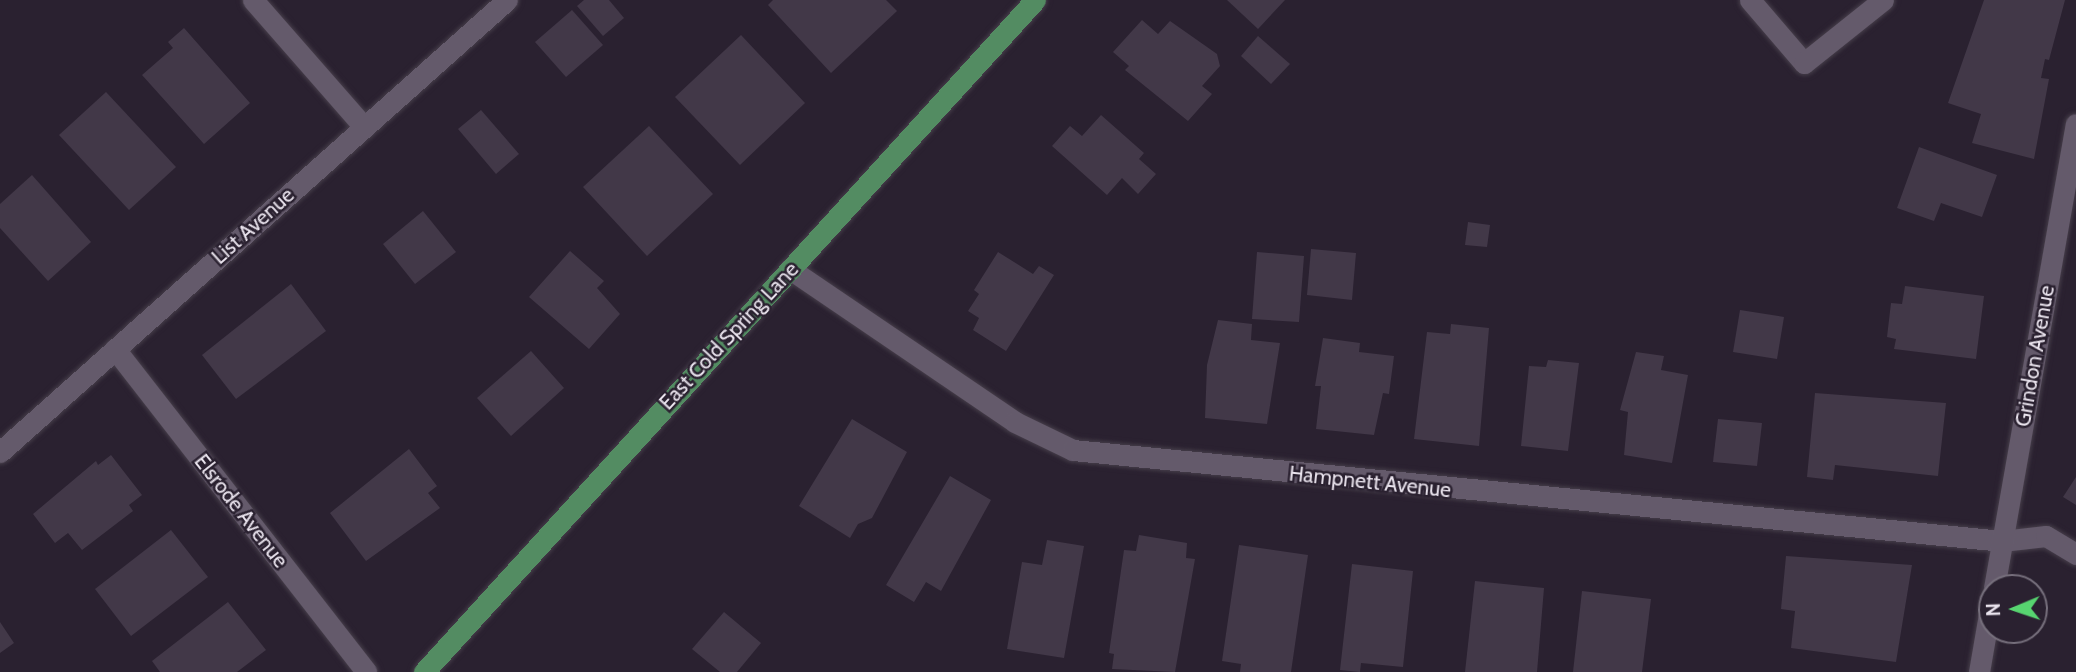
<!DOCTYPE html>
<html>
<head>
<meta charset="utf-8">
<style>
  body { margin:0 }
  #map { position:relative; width:2076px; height:672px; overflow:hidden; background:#2a2130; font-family:Cabin,sans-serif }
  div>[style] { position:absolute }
  .building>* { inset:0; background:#423848 }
  .roads { filter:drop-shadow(0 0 2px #463e4a) drop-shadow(0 0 2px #463e4a) }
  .service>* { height:21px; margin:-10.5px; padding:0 10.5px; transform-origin:10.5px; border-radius:10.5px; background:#645a6b }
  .minor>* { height:21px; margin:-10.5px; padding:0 10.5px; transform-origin:10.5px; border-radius:10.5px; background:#645a6b }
  .primary>* { height:21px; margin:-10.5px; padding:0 10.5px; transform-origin:10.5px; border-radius:10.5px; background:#538c62 }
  span { translate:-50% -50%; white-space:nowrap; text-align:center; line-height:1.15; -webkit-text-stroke:5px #2a2130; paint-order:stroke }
  .street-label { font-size:21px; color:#e9e3ed }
  .north { position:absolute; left:1978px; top:574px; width:70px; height:70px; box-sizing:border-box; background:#2a2130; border:2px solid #766f7c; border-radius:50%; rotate:268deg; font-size:19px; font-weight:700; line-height:28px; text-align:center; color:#e9e3ed }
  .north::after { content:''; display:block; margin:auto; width:24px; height:32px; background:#57d570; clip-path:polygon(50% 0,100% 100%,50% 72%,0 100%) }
</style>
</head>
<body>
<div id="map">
  <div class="building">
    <div style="clip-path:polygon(584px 0,609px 0,624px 18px,603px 36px,577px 6px)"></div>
    <div style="clip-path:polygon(773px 0,886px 0,897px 11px,831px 73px,768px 5px)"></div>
    <div style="clip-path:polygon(1227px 0,1285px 0,1258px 29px)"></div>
    <div style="clip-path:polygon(1984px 0,2065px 0,2049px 60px,2045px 59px,2041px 78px,2049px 79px,2034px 159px,1972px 143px,1981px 114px,1948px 103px)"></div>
    <div style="clip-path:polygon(572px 10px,603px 45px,566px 77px,535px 42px)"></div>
    <div style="clip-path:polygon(1142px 20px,1158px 34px,1170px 21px,1217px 54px,1220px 66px,1202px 86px,1212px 94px,1188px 121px,1125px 70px,1129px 66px,1113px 52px)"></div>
    <div style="clip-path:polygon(184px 28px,250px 103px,204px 144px,142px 75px,173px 48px,168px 42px)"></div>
    <div style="clip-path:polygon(741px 35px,805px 103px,740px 165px,675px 97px)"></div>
    <div style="clip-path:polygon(1258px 36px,1290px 64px,1271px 84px,1241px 56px)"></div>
    <div style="clip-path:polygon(106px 92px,176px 167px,129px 210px,59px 135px)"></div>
    <div style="clip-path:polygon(481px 110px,519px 154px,496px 174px,458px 129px)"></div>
    <div style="clip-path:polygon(1101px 115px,1144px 153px,1139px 159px,1156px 174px,1138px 194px,1122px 178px,1107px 195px,1052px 146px,1070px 126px,1082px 136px)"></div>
    <div style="clip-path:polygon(649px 126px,713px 194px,647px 256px,583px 187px)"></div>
    <div style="clip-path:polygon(1919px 147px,1997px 175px,1982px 217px,1941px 203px,1934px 221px,1897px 208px)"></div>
    <div style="clip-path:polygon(32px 175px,91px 242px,48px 281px,0 228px,0 204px)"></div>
    <div style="clip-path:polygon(423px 211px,456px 252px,415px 284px,383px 244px)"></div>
    <div style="clip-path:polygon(1468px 222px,1490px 225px,1487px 247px,1465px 245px)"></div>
    <div style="clip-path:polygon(1311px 249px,1356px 253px,1352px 300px,1307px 295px)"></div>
    <div style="clip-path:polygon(570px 251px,604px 281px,597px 288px,620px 314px,589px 349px,529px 297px)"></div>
    <div style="clip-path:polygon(998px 252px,1033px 274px,1039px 266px,1054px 275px,1006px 351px,973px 330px,979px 318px,968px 311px,979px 294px,974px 290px)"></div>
    <div style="clip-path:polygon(1257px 252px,1304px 256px,1299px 322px,1252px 319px)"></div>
    <div style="clip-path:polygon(291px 284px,326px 331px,236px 399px,202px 355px)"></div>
    <div style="clip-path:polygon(1905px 286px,1984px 296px,1976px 359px,1894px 349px,1896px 339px,1887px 337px,1891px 303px,1902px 304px)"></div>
    <div style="clip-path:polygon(1740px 310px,1784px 317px,1777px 359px,1733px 352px)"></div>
    <div style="clip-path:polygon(1218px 320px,1252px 324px,1251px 340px,1280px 343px,1267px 424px,1205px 418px,1207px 365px)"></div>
    <div style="clip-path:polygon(1451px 324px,1489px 328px,1479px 446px,1414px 439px,1427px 332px,1450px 334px)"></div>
    <div style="clip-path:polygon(1323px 338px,1360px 343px,1359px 352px,1394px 356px,1389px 394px,1383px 393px,1374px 435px,1316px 429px,1321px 386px,1315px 386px)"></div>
    <div style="clip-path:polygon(531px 351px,564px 388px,511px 436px,477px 398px)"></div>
    <div style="clip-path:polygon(1636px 352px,1664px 356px,1661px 370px,1688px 375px,1672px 463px,1624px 455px,1628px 412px,1620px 410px)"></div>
    <div style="clip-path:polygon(1548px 360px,1579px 363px,1568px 451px,1521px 446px,1529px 366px,1546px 367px)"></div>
    <div style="clip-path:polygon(1815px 393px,1946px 403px,1938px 476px,1835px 465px,1833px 480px,1807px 477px)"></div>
    <div style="clip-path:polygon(852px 419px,907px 452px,872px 518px,858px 524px,850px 538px,799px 506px)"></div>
    <div style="clip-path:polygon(1718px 419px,1762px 423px,1757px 466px,1713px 462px)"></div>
    <div style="clip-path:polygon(409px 449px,437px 486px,428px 493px,440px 508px,366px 561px,330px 513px)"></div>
    <div style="clip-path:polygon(111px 455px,142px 495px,129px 505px,133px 511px,82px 550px,68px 533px,55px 543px,33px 514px,96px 461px,98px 465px)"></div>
    <div style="clip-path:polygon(950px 476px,991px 500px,941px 591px,926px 582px,914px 602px,886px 585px)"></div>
    <div style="clip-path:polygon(2076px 477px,2076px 505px,2063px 497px)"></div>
    <div style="clip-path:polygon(171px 530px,208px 577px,131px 636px,95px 589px)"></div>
    <div style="clip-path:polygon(1139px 535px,1187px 543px,1186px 558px,1195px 559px,1175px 672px,1112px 669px,1114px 654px,1109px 653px,1124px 550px,1136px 551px)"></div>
    <div style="clip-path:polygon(1047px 540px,1084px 546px,1064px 658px,1007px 649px,1022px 562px,1042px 565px)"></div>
    <div style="clip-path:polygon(1239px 545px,1308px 555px,1291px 672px,1240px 672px,1241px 664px,1222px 661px)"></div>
    <div style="clip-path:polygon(1786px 556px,1912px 565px,1896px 662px,1791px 648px,1795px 611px,1781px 609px)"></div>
    <div style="clip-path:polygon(1352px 564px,1413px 571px,1403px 667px,1361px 663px,1360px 672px,1340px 670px)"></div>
    <div style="clip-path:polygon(1475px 581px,1544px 588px,1537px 672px,1465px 672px)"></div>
    <div style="clip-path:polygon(1582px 591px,1651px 599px,1642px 672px,1573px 672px)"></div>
    <div style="clip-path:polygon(228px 602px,266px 650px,237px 672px,160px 672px,152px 661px)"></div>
    <div style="clip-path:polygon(724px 612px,761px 643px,737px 672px,720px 672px,692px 649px)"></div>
    <div style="clip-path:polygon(0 622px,14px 643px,0 653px)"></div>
  </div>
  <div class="roads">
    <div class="service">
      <div style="left:1750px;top:0;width:83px;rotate:49.4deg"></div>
      <div style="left:1804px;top:63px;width:101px;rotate:-38.6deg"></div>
      <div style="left:2002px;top:541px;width:44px;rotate:-6.5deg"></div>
      <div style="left:2046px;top:536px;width:35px;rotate:31deg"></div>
    </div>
    <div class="minor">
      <div style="left:253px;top:0;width:169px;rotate:48.8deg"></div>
      <div style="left:790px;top:269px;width:272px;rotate:34.2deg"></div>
      <div style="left:1015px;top:422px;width:64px;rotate:25.8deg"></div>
      <div style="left:1073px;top:450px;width:933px;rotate:5.59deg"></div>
      <div style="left:115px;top:349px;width:409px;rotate:52.1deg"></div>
      <div style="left:0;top:452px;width:679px;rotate:-41.72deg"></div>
      <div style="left:1994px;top:588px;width:471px;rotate:-80deg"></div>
      <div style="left:1979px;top:672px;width:76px;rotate:-80.2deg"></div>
    </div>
    <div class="primary">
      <div style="left:424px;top:672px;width:908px;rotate:-47.72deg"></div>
    </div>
  </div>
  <div class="street-label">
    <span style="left:253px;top:226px;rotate:-42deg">List Avenue</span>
    <span style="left:729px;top:336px;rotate:-47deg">East Cold Spring Lane</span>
    <span style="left:2035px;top:356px;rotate:-80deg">Grindon Avenue</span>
    <span style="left:1370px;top:482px;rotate:6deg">Hampnett Avenue</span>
    <span style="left:241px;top:511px;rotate:52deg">Elsrode Avenue</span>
  </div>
  <div class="north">N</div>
</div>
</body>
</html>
